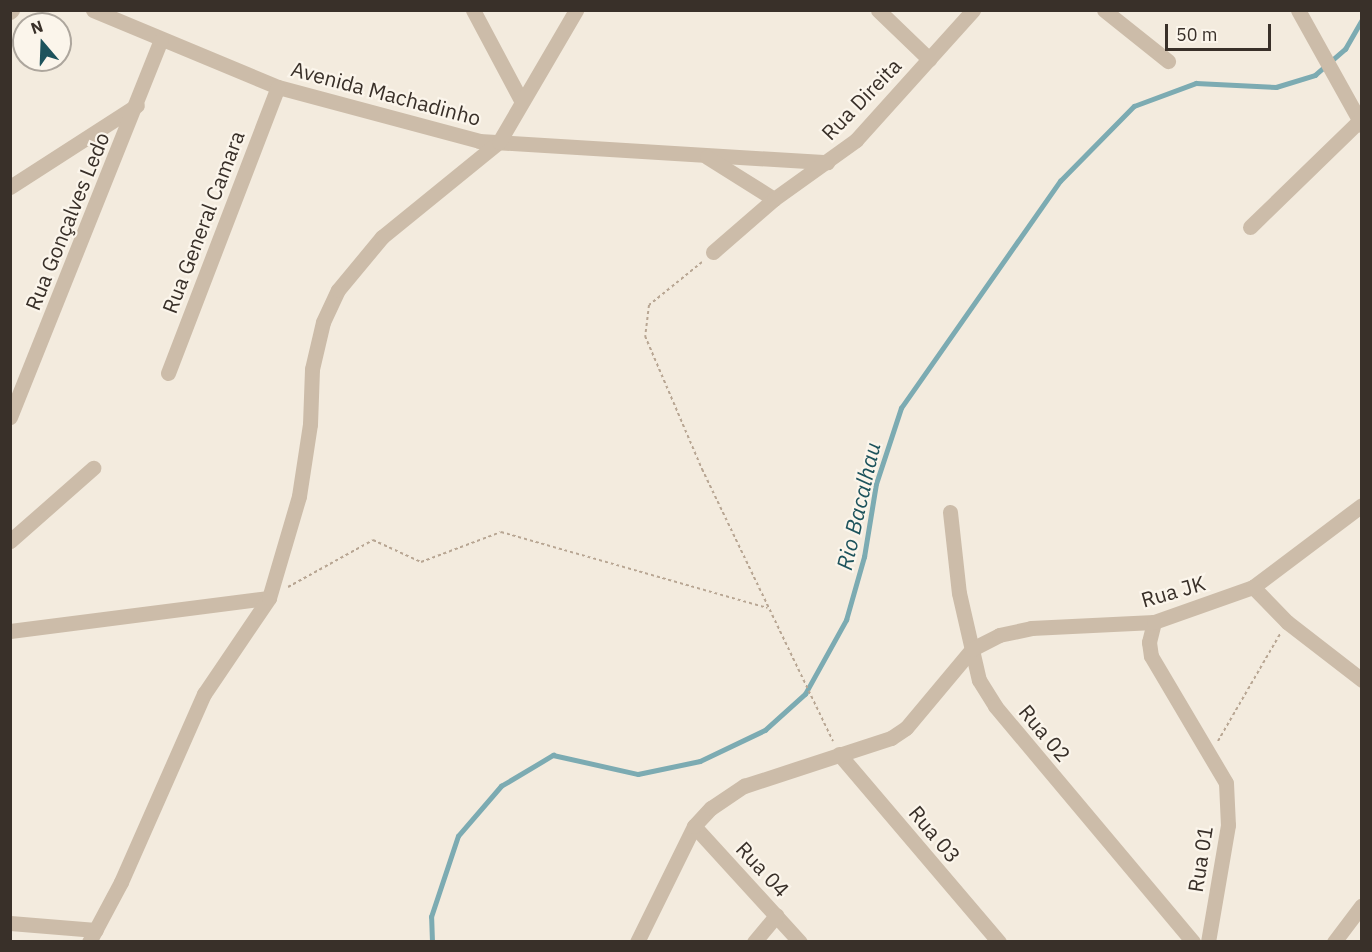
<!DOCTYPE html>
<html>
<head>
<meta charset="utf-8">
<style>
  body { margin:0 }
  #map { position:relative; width:1372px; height:952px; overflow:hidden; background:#f3ebde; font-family:"IBM Plex Sans",sans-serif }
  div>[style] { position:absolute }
  .stream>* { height:4.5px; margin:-2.25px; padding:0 2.25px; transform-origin:2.25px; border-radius:2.25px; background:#7cabb2 }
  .path>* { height:2px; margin-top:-1px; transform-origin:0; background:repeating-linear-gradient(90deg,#b8a693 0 3px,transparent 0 6px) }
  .minor>* { height:15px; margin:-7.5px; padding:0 7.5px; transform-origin:7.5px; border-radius:7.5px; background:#ccbca9 }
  span { translate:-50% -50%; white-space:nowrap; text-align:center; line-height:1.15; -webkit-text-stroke:4.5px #fbf5eb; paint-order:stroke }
  .street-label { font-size:21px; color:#393029 }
  .water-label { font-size:22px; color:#1d535c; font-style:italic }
  .frame { position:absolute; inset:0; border:12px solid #393029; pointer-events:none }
  .north { position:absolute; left:12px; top:12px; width:60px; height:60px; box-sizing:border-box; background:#fbf5eb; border:2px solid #ada69d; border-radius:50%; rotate:341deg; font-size:16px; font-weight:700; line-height:24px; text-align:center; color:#393029 }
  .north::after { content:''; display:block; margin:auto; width:21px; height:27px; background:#1d535c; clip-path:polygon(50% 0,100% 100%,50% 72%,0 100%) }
  .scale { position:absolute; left:1165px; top:24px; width:106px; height:27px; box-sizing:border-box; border:3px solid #393029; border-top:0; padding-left:8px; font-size:18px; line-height:21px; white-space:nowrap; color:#393029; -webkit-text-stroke:4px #fbf5eb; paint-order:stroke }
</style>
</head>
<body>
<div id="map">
  <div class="stream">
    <div style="left:432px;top:942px;width:25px;rotate:-92deg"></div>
    <div style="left:431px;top:917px;width:85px;rotate:-71.6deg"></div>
    <div style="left:458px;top:836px;width:66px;rotate:-49.3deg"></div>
    <div style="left:501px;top:786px;width:61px;rotate:-30.8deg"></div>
    <div style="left:553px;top:755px;width:87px;rotate:12.6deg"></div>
    <div style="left:638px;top:774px;width:63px;rotate:-11.8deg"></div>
    <div style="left:700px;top:761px;width:72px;rotate:-25.5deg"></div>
    <div style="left:765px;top:730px;width:54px;rotate:-42deg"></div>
    <div style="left:805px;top:694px;width:85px;rotate:-61deg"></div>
    <div style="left:846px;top:620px;width:66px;rotate:-74.1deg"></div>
    <div style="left:864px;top:557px;width:74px;rotate:-80.7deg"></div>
    <div style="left:876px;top:484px;width:80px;rotate:-71.8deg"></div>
    <div style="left:901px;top:408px;width:277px;rotate:-55deg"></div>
    <div style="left:1060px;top:181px;width:105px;rotate:-45.4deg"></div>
    <div style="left:1134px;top:106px;width:66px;rotate:-20.4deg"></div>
    <div style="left:1196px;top:83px;width:80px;rotate:2.9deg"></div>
    <div style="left:1276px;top:87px;width:41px;rotate:-17.1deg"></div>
    <div style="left:1315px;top:75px;width:40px;rotate:-41deg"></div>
    <div style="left:1345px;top:49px;width:34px;rotate:-60deg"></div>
  </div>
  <div class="path">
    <div style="left:702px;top:262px;width:68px;rotate:140.9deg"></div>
    <div style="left:649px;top:305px;width:31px;rotate:97deg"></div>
    <div style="left:645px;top:336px;width:145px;rotate:66.8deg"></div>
    <div style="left:702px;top:469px;width:302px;rotate:64.3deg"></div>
    <div style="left:288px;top:587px;width:97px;rotate:-28.9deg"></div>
    <div style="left:373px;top:540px;width:53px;rotate:24.6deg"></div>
    <div style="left:421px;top:562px;width:85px;rotate:-20.6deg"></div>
    <div style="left:501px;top:532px;width:277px;rotate:15.9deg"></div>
    <div style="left:1218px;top:741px;width:124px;rotate:-59.9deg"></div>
  </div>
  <div class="minor">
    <div style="left:93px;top:10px;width:200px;rotate:22.6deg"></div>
    <div style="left:278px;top:87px;width:208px;rotate:15deg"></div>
    <div style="left:479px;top:141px;width:349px;rotate:3.5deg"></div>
    <div style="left:473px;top:10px;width:104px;rotate:62deg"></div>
    <div style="left:878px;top:10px;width:71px;rotate:43.9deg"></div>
    <div style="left:1104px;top:10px;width:82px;rotate:38.6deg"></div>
    <div style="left:1298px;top:10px;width:132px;rotate:60.9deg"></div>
    <div style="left:10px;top:12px;width:3px;rotate:-45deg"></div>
    <div style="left:707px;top:157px;width:79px;rotate:32.1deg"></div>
    <div style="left:10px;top:187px;width:151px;rotate:-32.8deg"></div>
    <div style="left:1250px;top:227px;width:152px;rotate:-44.2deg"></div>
    <div style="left:713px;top:252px;width:81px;rotate:-41deg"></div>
    <div style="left:774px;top:199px;width:101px;rotate:-35.7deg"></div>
    <div style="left:856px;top:140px;width:175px;rotate:-48deg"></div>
    <div style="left:168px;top:373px;width:306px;rotate:-69deg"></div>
    <div style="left:10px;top:417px;width:406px;rotate:-68.2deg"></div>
    <div style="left:950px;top:512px;width:81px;rotate:83.7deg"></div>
    <div style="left:959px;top:593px;width:89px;rotate:77.1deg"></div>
    <div style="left:979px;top:680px;width:31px;rotate:58deg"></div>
    <div style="left:995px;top:706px;width:308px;rotate:50deg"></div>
    <div style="left:10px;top:541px;width:111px;rotate:-41.3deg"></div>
    <div style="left:1253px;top:587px;width:49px;rotate:45.8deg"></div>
    <div style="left:1287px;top:622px;width:95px;rotate:37.7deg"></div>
    <div style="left:1154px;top:622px;width:21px;rotate:104deg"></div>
    <div style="left:1149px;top:642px;width:14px;rotate:82deg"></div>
    <div style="left:1151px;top:656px;width:147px;rotate:59.4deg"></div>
    <div style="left:1226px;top:783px;width:42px;rotate:87.3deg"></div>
    <div style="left:1228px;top:825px;width:119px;rotate:99.7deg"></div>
    <div style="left:10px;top:631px;width:261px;rotate:-7.3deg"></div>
    <div style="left:839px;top:754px;width:247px;rotate:49.6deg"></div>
    <div style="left:694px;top:826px;width:157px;rotate:47.6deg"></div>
    <div style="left:10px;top:923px;width:86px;rotate:4.7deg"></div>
    <div style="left:89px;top:942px;width:68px;rotate:-61.9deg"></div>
    <div style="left:121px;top:882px;width:206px;rotate:-66.2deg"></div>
    <div style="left:204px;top:694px;width:116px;rotate:-55.9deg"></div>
    <div style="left:269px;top:598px;width:106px;rotate:-73.6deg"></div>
    <div style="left:299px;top:496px;width:73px;rotate:-81.3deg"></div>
    <div style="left:310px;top:424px;width:55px;rotate:-87.9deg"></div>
    <div style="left:312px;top:369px;width:48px;rotate:-76.8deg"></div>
    <div style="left:323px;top:322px;width:35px;rotate:-65deg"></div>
    <div style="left:338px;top:290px;width:69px;rotate:-50.3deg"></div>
    <div style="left:382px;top:237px;width:151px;rotate:-39.1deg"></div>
    <div style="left:499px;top:142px;width:153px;rotate:-59.7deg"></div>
    <div style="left:637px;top:942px;width:129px;rotate:-63.8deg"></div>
    <div style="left:694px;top:826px;width:25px;rotate:-47deg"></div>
    <div style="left:711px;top:808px;width:40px;rotate:-34deg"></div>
    <div style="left:744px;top:786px;width:155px;rotate:-18.1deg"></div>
    <div style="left:891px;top:738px;width:18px;rotate:-34deg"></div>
    <div style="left:906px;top:728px;width:103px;rotate:-50.1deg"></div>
    <div style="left:972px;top:649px;width:30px;rotate:-27deg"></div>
    <div style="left:999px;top:635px;width:33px;rotate:-12deg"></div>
    <div style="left:1031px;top:628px;width:123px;rotate:-2.8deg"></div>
    <div style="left:1154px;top:622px;width:105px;rotate:-19.5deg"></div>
    <div style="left:1253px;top:587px;width:136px;rotate:-37deg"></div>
    <div style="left:754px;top:942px;width:35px;rotate:-50deg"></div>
    <div style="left:1334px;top:942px;width:46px;rotate:-52.9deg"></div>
  </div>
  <div class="street-label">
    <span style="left:386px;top:93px;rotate:15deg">Avenida Machadinho</span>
    <span style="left:861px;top:99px;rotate:-46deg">Rua Direita</span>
    <span style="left:67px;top:221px;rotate:-68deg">Rua Gonçalves Ledo</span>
    <span style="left:203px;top:222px;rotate:-69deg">Rua General Camara</span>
    <span style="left:1173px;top:591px;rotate:-16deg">Rua JK</span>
    <span style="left:1045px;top:733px;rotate:50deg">Rua 02</span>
    <span style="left:935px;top:834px;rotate:50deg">Rua 03</span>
    <span style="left:1200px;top:859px;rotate:-81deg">Rua 01</span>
    <span style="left:763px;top:869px;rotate:47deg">Rua 04</span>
  </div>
  <div class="water-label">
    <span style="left:858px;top:506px;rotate:-77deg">Rio Bacalhau</span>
  </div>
  <div class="frame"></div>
  <div class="north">N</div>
  <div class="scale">50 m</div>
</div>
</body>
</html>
